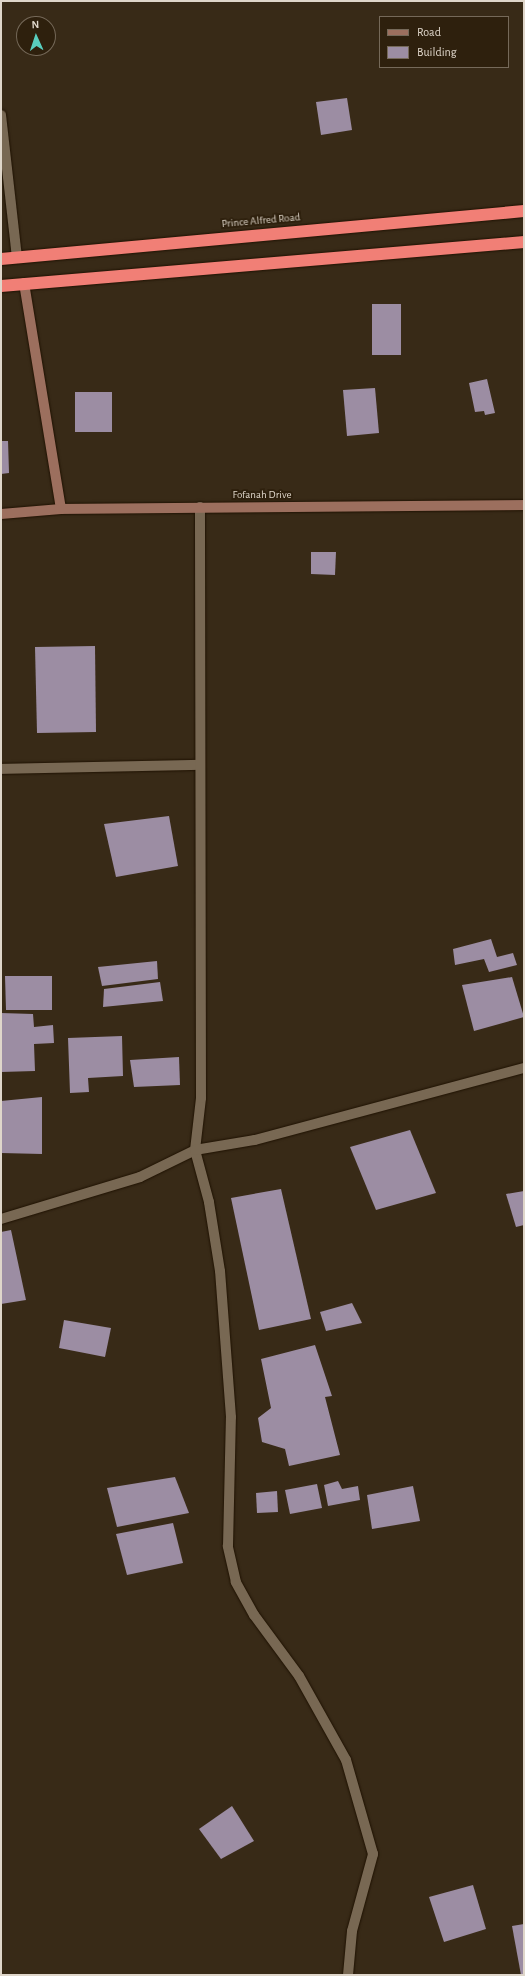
<!DOCTYPE html>
<html>
<head>
<meta charset="utf-8">
<style>
  body { margin:0 }
  #map { position:relative; width:525px; height:1976px; overflow:hidden; background:#382a17; font-family:"Alegreya Sans",sans-serif }
  div>[style] { position:absolute }
  .building>* { inset:0; background:#9c8da3 }
  .roads { filter:drop-shadow(0 0 1px #1f1202) drop-shadow(0 0 1px #1f1202) }
  .street>* { height:10px; margin:-5px; padding:0 5px; transform-origin:5px; border-radius:5px; background:#786853 }
  .secondary>* { height:10px; margin:-5px; padding:0 5px; transform-origin:5px; border-radius:5px; background:#9c6f5e }
  .highway>* { height:12px; margin:-6px; padding:0 6px; transform-origin:6px; border-radius:6px; background:#f17f76 }
  span { translate:-50% -50%; white-space:nowrap; text-align:center; line-height:1.15; -webkit-text-stroke:4px #2e200d; paint-order:stroke }
  .street-label { font-size:11px; color:#dfd6ca }
  .frame { position:absolute; inset:0; border:2px solid #dfd6ca; pointer-events:none }
  .legend { position:absolute; left:379px; top:16px; width:130px; height:52px; box-sizing:border-box; background:#2e200d; border:1px solid #756959; margin:0; padding:5px 7px; list-style:none; font-size:12px; color:#dfd6ca }
  .legend li { display:flex; align-items:center; gap:8px; height:20px }
  .legend b { width:20px; border:1px solid #756959 }
  .north { position:absolute; left:16px; top:16px; width:40px; height:40px; box-sizing:border-box; background:#2e200d; border:1px solid #756959; border-radius:50%; rotate:357deg; font-size:11px; font-weight:700; line-height:16px; text-align:center; color:#dfd6ca }
  .north::after { content:''; display:block; margin:auto; width:14px; height:18px; background:#59cebe; clip-path:polygon(50% 0,100% 100%,50% 72%,0 100%) }
</style>
</head>
<body>
<div id="map">
  <div class="building">
    <div style="clip-path:polygon(347px 98px,352px 130px,321px 135px,316px 102px)"></div>
    <div style="clip-path:polygon(372px 304px,401px 304px,401px 355px,372px 355px)"></div>
    <div style="clip-path:polygon(487px 379px,495px 413px,485px 415px,484px 411px,475px 412px,469px 383px)"></div>
    <div style="clip-path:polygon(375px 388px,379px 433px,347px 436px,343px 390px)"></div>
    <div style="clip-path:polygon(75px 392px,112px 392px,112px 432px,75px 432px)"></div>
    <div style="clip-path:polygon(1px 441px,8px 441px,9px 473px,1px 474px)"></div>
    <div style="clip-path:polygon(311px 552px,336px 552px,335px 575px,311px 574px)"></div>
    <div style="clip-path:polygon(95px 646px,96px 732px,37px 733px,35px 647px)"></div>
    <div style="clip-path:polygon(169px 816px,178px 866px,116px 877px,104px 824px)"></div>
    <div style="clip-path:polygon(491px 939px,497px 957px,513px 953px,517px 965px,489px 972px,484px 959px,455px 965px,453px 949px)"></div>
    <div style="clip-path:polygon(157px 961px,158px 979px,102px 986px,98px 967px)"></div>
    <div style="clip-path:polygon(5px 976px,52px 976px,52px 1010px,6px 1010px)"></div>
    <div style="clip-path:polygon(512px 977px,524px 1017px,474px 1031px,462px 985px)"></div>
    <div style="clip-path:polygon(160px 982px,163px 1001px,103px 1007px,104px 989px)"></div>
    <div style="clip-path:polygon(1px 1013px,33px 1014px,34px 1027px,53px 1025px,54px 1043px,34px 1044px,35px 1071px,1px 1072px)"></div>
    <div style="clip-path:polygon(122px 1036px,123px 1076px,88px 1078px,89px 1092px,70px 1093px,68px 1038px)"></div>
    <div style="clip-path:polygon(179px 1057px,180px 1085px,134px 1087px,130px 1060px)"></div>
    <div style="clip-path:polygon(42px 1097px,42px 1154px,1px 1153px,1px 1101px)"></div>
    <div style="clip-path:polygon(410px 1130px,436px 1193px,376px 1210px,350px 1147px)"></div>
    <div style="clip-path:polygon(281px 1189px,311px 1319px,259px 1330px,231px 1198px)"></div>
    <div style="clip-path:polygon(524px 1191px,524px 1225px,516px 1227px,506px 1194px)"></div>
    <div style="clip-path:polygon(11px 1230px,26px 1300px,1px 1304px,1px 1232px)"></div>
    <div style="clip-path:polygon(352px 1303px,362px 1323px,326px 1331px,320px 1312px)"></div>
    <div style="clip-path:polygon(64px 1320px,111px 1328px,105px 1357px,59px 1348px)"></div>
    <div style="clip-path:polygon(315px 1345px,332px 1396px,325px 1397px,340px 1455px,289px 1466px,285px 1449px,262px 1442px,258px 1418px,271px 1408px,261px 1359px)"></div>
    <div style="clip-path:polygon(175px 1477px,189px 1513px,117px 1527px,107px 1488px)"></div>
    <div style="clip-path:polygon(338px 1481px,342px 1489px,358px 1486px,360px 1500px,328px 1506px,324px 1485px)"></div>
    <div style="clip-path:polygon(317px 1484px,322px 1508px,290px 1514px,285px 1490px)"></div>
    <div style="clip-path:polygon(413px 1486px,420px 1521px,372px 1529px,367px 1495px)"></div>
    <div style="clip-path:polygon(277px 1491px,278px 1512px,257px 1513px,256px 1493px)"></div>
    <div style="clip-path:polygon(173px 1523px,183px 1563px,127px 1575px,116px 1534px)"></div>
    <div style="clip-path:polygon(232px 1806px,254px 1841px,221px 1859px,199px 1829px)"></div>
    <div style="clip-path:polygon(473px 1885px,486px 1929px,444px 1942px,429px 1897px)"></div>
    <div style="clip-path:polygon(524px 1924px,524px 1975px,521px 1975px,512px 1926px)"></div>
  </div>
  <div class="roads">
    <div class="street">
      <div style="left:1px;top:115px;width:143px;rotate:83.6deg"></div>
      <div style="left:1px;top:769px;width:197px;rotate:-1.2deg"></div>
      <div style="left:1px;top:1219px;width:145px;rotate:-16.8deg"></div>
      <div style="left:140px;top:1177px;width:61px;rotate:-26.1deg"></div>
      <div style="left:195px;top:1150px;width:52px;rotate:-83.4deg"></div>
      <div style="left:201px;top:1098px;width:591px;rotate:-90.1deg"></div>
      <div style="left:348px;top:1975px;width:44px;rotate:-84.8deg"></div>
      <div style="left:352px;top:1931px;width:80px;rotate:-74.7deg"></div>
      <div style="left:373px;top:1854px;width:98px;rotate:-106deg"></div>
      <div style="left:346px;top:1760px;width:96px;rotate:-119.2deg"></div>
      <div style="left:299px;top:1676px;width:76px;rotate:-126.4deg"></div>
      <div style="left:254px;top:1615px;width:38px;rotate:-119deg"></div>
      <div style="left:236px;top:1582px;width:37px;rotate:-103deg"></div>
      <div style="left:228px;top:1546px;width:129px;rotate:-88.7deg"></div>
      <div style="left:231px;top:1417px;width:146px;rotate:-94.3deg"></div>
      <div style="left:220px;top:1271px;width:70px;rotate:-99.1deg"></div>
      <div style="left:209px;top:1202px;width:54px;rotate:-105.1deg"></div>
      <div style="left:195px;top:1150px;width:61px;rotate:-9.5deg"></div>
      <div style="left:255px;top:1140px;width:278px;rotate:-15deg"></div>
    </div>
    <div class="secondary">
      <div style="left:24px;top:283px;width:229px;rotate:80.7deg"></div>
      <div style="left:1px;top:514px;width:60px;rotate:-4.8deg"></div>
      <div style="left:61px;top:509px;width:463px;rotate:-0.5deg"></div>
    </div>
    <div class="highway">
      <div style="left:1px;top:259px;width:525px;rotate:-5.24deg"></div>
      <div style="left:1px;top:286px;width:525px;rotate:-4.81deg"></div>
    </div>
  </div>
  <div class="street-label">
    <span style="left:261px;top:221px;rotate:-5deg">Prince Alfred Road</span>
    <span style="left:262px;top:495px">Fofanah Drive</span>
  </div>
  <div class="frame"></div>
  <ul class="legend">
  <li><b style="height:5px;background:#9c6f5e"></b>Road</li>
  <li><b style="height:11px;background:#9c8da3"></b>Building</li>
  </ul>
  <div class="north">N</div>
</div>
</body>
</html>
